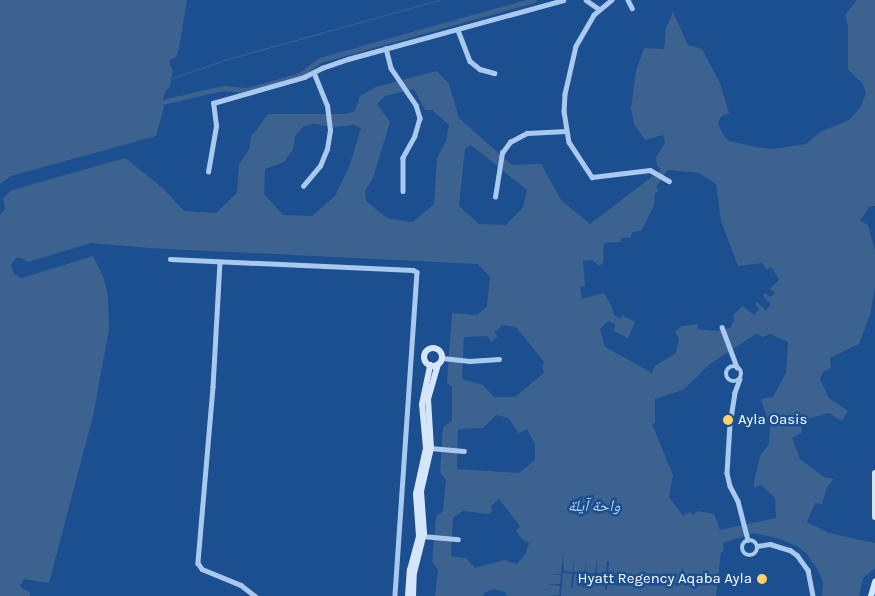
<!DOCTYPE html>
<html>
<head>
<meta charset="utf-8">
<style>
  body { margin:0 }
  #map { position:relative; width:875px; height:596px; overflow:hidden; background:#1b4f8f; font-family:Karla,"Noto Naskh Arabic",sans-serif }
  div>[style] { position:absolute }
  .water>* { inset:0; background:#3c6290 }
  .pier>* { inset:0; background:#1b4f8f }
  .stream>* { height:1px; margin:-0.5px; padding:0 0.5px; transform-origin:0.5px; border-radius:0.5px; background:#3c6290 }
  .canal>* { height:4.5px; margin:-2.25px; padding:0 2.25px; transform-origin:2.25px; border-radius:2.25px; background:#3c6290 }
  .street>* { height:4.5px; margin:-2.25px; padding:0 2.25px; transform-origin:2.25px; border-radius:2.25px; background:#a9c9ee }
  .street>.ring { margin:-2.25px; padding:0; box-sizing:content-box; background:none; border:4.5px solid #a9c9ee; border-radius:50% }
  .secondary>* { height:6px; margin:-3px; padding:0 3px; transform-origin:3px; border-radius:3px; background:#d6e6fa }
  .secondary>.ring { margin:-3px; padding:0; box-sizing:content-box; background:none; border:6px solid #d6e6fa; border-radius:50% }
  .dots>* { width:14px; height:14px; translate:-50% -50%; box-sizing:border-box; border:2px solid #1b4f8f; border-radius:50% }
  span { translate:-50% -50%; white-space:nowrap; text-align:center; line-height:1.15; -webkit-text-stroke:5px #1b4f8f; paint-order:stroke }
  .poi-label { font-size:15px; color:#fff }
  .left { translate:0 -50%; text-align:left }
  .right { translate:-100% -50%; text-align:right }
  .water-label { font-size:16px; color:#b5d3f5; font-style:italic }
</style>
</head>
<body>
<div id="map">
  <div class="water">
    <div style="clip-path:polygon(0 0,187px 0,179px 48px,176px 57px,170px 60px,170px 65px,173px 70px,170px 87px,166px 90px,162px 101px,164px 107px,156px 136px,11px 176px,0 184px)"></div>
    <div style="clip-path:polygon(evenodd,857px 0,875px 0,875px 206px,869px 207px,860px 221px,868px 225px,875px 251px,875px 287px,870px 315px,859px 344px,830px 358px,831px 368px,823px 372px,820px 379px,829px 398px,848px 411px,842px 421px,829px 413px,810px 418px,801px 427px,802px 432px,792px 438px,800px 459px,824px 477px,834px 479px,827px 487px,822px 504px,815px 503px,807px 522px,829px 533px,875px 543px,875px 568px,863px 578px,859px 596px,822px 596px,823px 583px,819px 572px,807px 554px,797px 546px,777px 538px,754px 533px,723px 543px,724px 551px,721px 552px,716px 596px,508px 596px,505px 592px,494px 589px,484px 593px,483px 596px,435px 596px,438px 570px,432px 562px,436px 516px,443px 511px,446px 480px,440px 472px,443px 427px,452px 421px,452px 387px,447px 383px,452px 313px,477px 315px,487px 306px,490px 277px,478px 264px,149px 248px,91px 243px,28px 262px,22px 258px,16px 258px,11px 265px,14px 274px,22px 278px,93px 256px,103px 276px,108px 296px,109px 329px,93px 416px,49px 583px,24px 579px,20px 586px,23px 589px,30px 592px,30px 596px,0 596px,0 215px,5px 209px,3px 198px,12px 190px,125px 158px,164px 189px,184px 211px,216px 213px,237px 193px,239px 164px,249px 149px,251px 137px,268px 114px,346px 114px,355px 111px,360px 96px,376px 87px,437px 71px,449px 84px,459px 118px,512px 165px,541px 164px,561px 200px,590px 224px,653px 176px,656px 177px,661px 169px,657px 166px,656px 157px,665px 143px,663px 135px,645px 140px,634px 124px,631px 108px,636px 71px,644px 48px,664px 49px,666px 28px,673px 12px,688px 45px,702px 49px,720px 83px,729px 113px,721px 117px,718px 123px,724px 136px,729px 141px,760px 148px,774px 149px,806px 144px,820px 132px,849px 120px,860px 108px,866px 93px,863px 84px,848px 69px,848px 26px,845px 15px,857px 0,414px 89px,425px 110px,432px 110px,449px 125px,446px 141px,437px 158px,434px 204px,413px 222px,387px 218px,366px 201px,365px 191px,373px 178px,390px 122px,377px 104px,385px 96px,414px 89px,857px 0,314px 124px,335px 127px,354px 125px,361px 128px,349px 167px,335px 196px,312px 216px,283px 215px,264px 194px,265px 169px,284px 162px,293px 149px,295px 136px,304px 126px,314px 124px,857px 0,471px 145px,527px 190px,523px 207px,506px 225px,479px 224px,459px 206px,465px 149px,471px 145px,857px 0,668px 170px,699px 173px,716px 184px,721px 221px,738px 266px,762px 263px,767px 270px,770px 267px,773px 269px,779px 280px,770px 289px,775px 293px,770px 297px,765px 293px,763px 296px,771px 304px,766px 310px,757px 302px,755px 304px,759px 309px,754px 315px,743px 306px,733px 315px,734px 321px,730px 328px,717px 331px,698px 329px,698px 324px,682px 326px,675px 332px,679px 339px,676px 353px,655px 366px,652px 373px,605px 347px,600px 329px,608px 321px,615px 324px,614px 331px,628px 338px,635px 322px,622px 315px,621px 319px,614px 315px,612px 307px,604px 293px,582px 299px,580px 287px,585px 286px,583px 261px,592px 260px,599px 266px,603px 263px,604px 243px,621px 242px,621px 238px,631px 237px,632px 232px,641px 231px,654px 206px,655px 193px,659px 191px,656px 187px,668px 170px,857px 0,502px 325px,516px 327px,544px 362px,542px 368px,544px 373px,515px 397px,494px 397px,483px 385px,462px 379px,464px 337px,488px 336px,491px 342px,497px 337px,495px 332px,502px 325px,857px 0,756px 334px,763px 337px,770px 334px,788px 342px,786px 373px,773px 397px,761px 399px,770px 427px,769px 444px,760px 456px,754px 482px,754px 488px,761px 485px,775px 498px,776px 518px,720px 530px,714px 514px,698px 511px,693px 515px,690px 512px,683px 516px,669px 497px,673px 475px,652px 424px,655px 423px,655px 399px,683px 390px,710px 364px,756px 334px,857px 0,496px 415px,508px 418px,519px 433px,527px 429px,535px 444px,535px 460px,519px 473px,457px 469px,458px 429px,483px 428px,496px 415px,857px 0,499px 499px,520px 526px,516px 531px,523px 540px,529px 543px,526px 553px,517px 564px,504px 560px,475px 568px,466px 558px,451px 556px,453px 518px,463px 511px,489px 514px,493px 510px,490px 507px,499px 499px)"></div>
  </div>
  <div class="pier">
    <div style="clip-path:polygon(563px 554px,564px 571px,573px 572px,574px 559px,574px 572px,584px 573px,586px 560px,585px 573px,595px 573px,597px 560px,597px 573px,606px 574px,607px 561px,609px 561px,607px 590px,605px 589px,605px 576px,596px 575px,595px 588px,595px 575px,585px 575px,584px 588px,583px 588px,583px 575px,574px 574px,573px 588px,571px 588px,572px 574px,563px 573px,561px 596px,546px 596px,559px 595px,560px 586px,547px 584px,560px 584px,561px 575px,548px 574px,561px 574px)"></div>
  </div>
  <div class="stream">
    <div style="left:172px;top:78px;width:59px;rotate:-18.7deg"></div>
    <div style="left:228px;top:59px;width:219px;rotate:-15.6deg"></div>
  </div>
  <div class="canal">
    <div style="left:162px;top:102px;width:63px;rotate:-12.9deg"></div>
    <div style="left:223px;top:88px;width:25px;rotate:5deg"></div>
    <div style="left:248px;top:90px;width:54px;rotate:-16.1deg"></div>
    <div style="left:300px;top:75px;width:25px;rotate:-37deg"></div>
    <div style="left:320px;top:60px;width:222px;rotate:-15.7deg"></div>
  </div>
  <div class="street">
    <div style="left:586px;top:0;width:16px;rotate:35deg"></div>
    <div style="left:612px;top:0;width:23px;rotate:140deg"></div>
    <div style="left:594px;top:15px;width:36px;rotate:120deg"></div>
    <div style="left:576px;top:46px;width:49px;rotate:102.9deg"></div>
    <div style="left:565px;top:94px;width:17px;rotate:93deg"></div>
    <div style="left:564px;top:111px;width:31px;rotate:81deg"></div>
    <div style="left:569px;top:142px;width:42px;rotate:56.7deg"></div>
    <div style="left:592px;top:177px;width:58px;rotate:-6.9deg"></div>
    <div style="left:650px;top:170px;width:22px;rotate:30deg"></div>
    <div style="left:628px;top:0;width:9px;rotate:63deg"></div>
    <div style="left:458px;top:30px;width:33px;rotate:69deg"></div>
    <div style="left:470px;top:61px;width:13px;rotate:39deg"></div>
    <div style="left:480px;top:69px;width:15px;rotate:16deg"></div>
    <div style="left:386px;top:48px;width:21px;rotate:76deg"></div>
    <div style="left:391px;top:68px;width:45px;rotate:56deg"></div>
    <div style="left:416px;top:105px;width:14px;rotate:73deg"></div>
    <div style="left:420px;top:118px;width:19px;rotate:106deg"></div>
    <div style="left:415px;top:136px;width:25px;rotate:119deg"></div>
    <div style="left:403px;top:158px;width:33px;rotate:90deg"></div>
    <div style="left:208px;top:172px;width:47px;rotate:-80.1deg"></div>
    <div style="left:216px;top:126px;width:23px;rotate:-97deg"></div>
    <div style="left:213px;top:103px;width:95px;rotate:-15.9deg"></div>
    <div style="left:304px;top:77px;width:20px;rotate:-27deg"></div>
    <div style="left:322px;top:68px;width:28px;rotate:-19deg"></div>
    <div style="left:348px;top:59px;width:223px;rotate:-15.3deg"></div>
    <div style="left:303px;top:186px;width:26px;rotate:-50deg"></div>
    <div style="left:320px;top:166px;width:18px;rotate:-68deg"></div>
    <div style="left:327px;top:149px;width:19px;rotate:-81deg"></div>
    <div style="left:330px;top:130px;width:24px;rotate:-97deg"></div>
    <div style="left:327px;top:106px;width:35px;rotate:-112deg"></div>
    <div style="left:495px;top:197px;width:45px;rotate:-81deg"></div>
    <div style="left:502px;top:153px;width:14px;rotate:-54deg"></div>
    <div style="left:510px;top:142px;width:19px;rotate:-28deg"></div>
    <div style="left:527px;top:133px;width:39px;rotate:-3deg"></div>
    <div style="left:170px;top:259px;width:243px;rotate:2.6deg"></div>
    <div style="left:413px;top:270px;width:4px;rotate:27deg"></div>
    <div style="left:417px;top:272px;width:325px;rotate:93.9deg"></div>
    <div style="left:220px;top:262px;width:125px;rotate:93.2deg"></div>
    <div style="left:213px;top:387px;width:177px;rotate:94.9deg"></div>
    <div style="left:198px;top:563px;width:7px;rotate:56deg"></div>
    <div style="left:202px;top:569px;width:42px;rotate:22.3deg"></div>
    <div style="left:241px;top:585px;width:18px;rotate:38deg"></div>
    <div style="left:722px;top:327px;width:43px;rotate:69.4deg"></div>
    <div style="left:442px;top:358px;width:28px;rotate:6deg"></div>
    <div style="left:470px;top:361px;width:29px;rotate:-4deg"></div>
    <div class="ring" style="left:726px;top:366px;width:11.5px;height:11.5px"></div>
    <div style="left:740px;top:379px;width:15px;rotate:110deg"></div>
    <div style="left:735px;top:393px;width:31px;rotate:99deg"></div>
    <div style="left:730px;top:424px;width:49px;rotate:93.5deg"></div>
    <div style="left:727px;top:473px;width:13px;rotate:77deg"></div>
    <div style="left:730px;top:486px;width:17px;rotate:62deg"></div>
    <div style="left:738px;top:501px;width:40px;rotate:75.6deg"></div>
    <div style="left:430px;top:448px;width:34px;rotate:5deg"></div>
    <div style="left:422px;top:536px;width:36px;rotate:5deg"></div>
    <div class="ring" style="left:742px;top:540px;width:11.5px;height:11.5px"></div>
    <div style="left:757px;top:546px;width:13px;rotate:-9deg"></div>
    <div style="left:770px;top:544px;width:21px;rotate:17deg"></div>
    <div style="left:790px;top:550px;width:9px;rotate:36deg"></div>
    <div style="left:797px;top:555px;width:19px;rotate:54deg"></div>
    <div style="left:808px;top:570px;width:26px;rotate:79deg"></div>
  </div>
  <div class="secondary">
    <div class="ring" style="left:424px;top:348px;width:12px;height:12px"></div>
    <div style="left:875px;top:473px;width:44px;rotate:90deg"></div>
    <div style="left:408px;top:596px;width:26px;rotate:-86deg"></div>
    <div style="left:410px;top:570px;width:35px;rotate:-75deg"></div>
    <div style="left:419px;top:536px;width:42px;rotate:-94.1deg"></div>
    <div style="left:416px;top:494px;width:47px;rotate:-77.7deg"></div>
    <div style="left:426px;top:448px;width:44px;rotate:-95.2deg"></div>
    <div style="left:422px;top:404px;width:40px;rotate:-78deg"></div>
    <div style="left:413px;top:596px;width:23px;rotate:-88deg"></div>
    <div style="left:414px;top:573px;width:41px;rotate:-76deg"></div>
    <div style="left:424px;top:533px;width:42px;rotate:-94.1deg"></div>
    <div style="left:421px;top:491px;width:44px;rotate:-76.9deg"></div>
    <div style="left:431px;top:448px;width:49px;rotate:-93.5deg"></div>
    <div style="left:428px;top:399px;width:36px;rotate:-74deg"></div>
    <div style="left:871px;top:596px;width:15px;rotate:-74deg"></div>
  </div>
  <div class="dots">
    <div style="left:728px;top:420px;background:#ffd166"></div>
    <div style="left:762px;top:579px;background:#ffd166"></div>
  </div>
  <div class="poi-label">
    <span class="left" style="left:738px;top:420px">Ayla Oasis</span>
    <span class="right" style="left:752px;top:579px">Hyatt Regency Aqaba Ayla</span>
  </div>
  <div class="water-label">
    <span style="left:594px;top:506px">واحة آيلة</span>
  </div>
</div>
</body>
</html>
